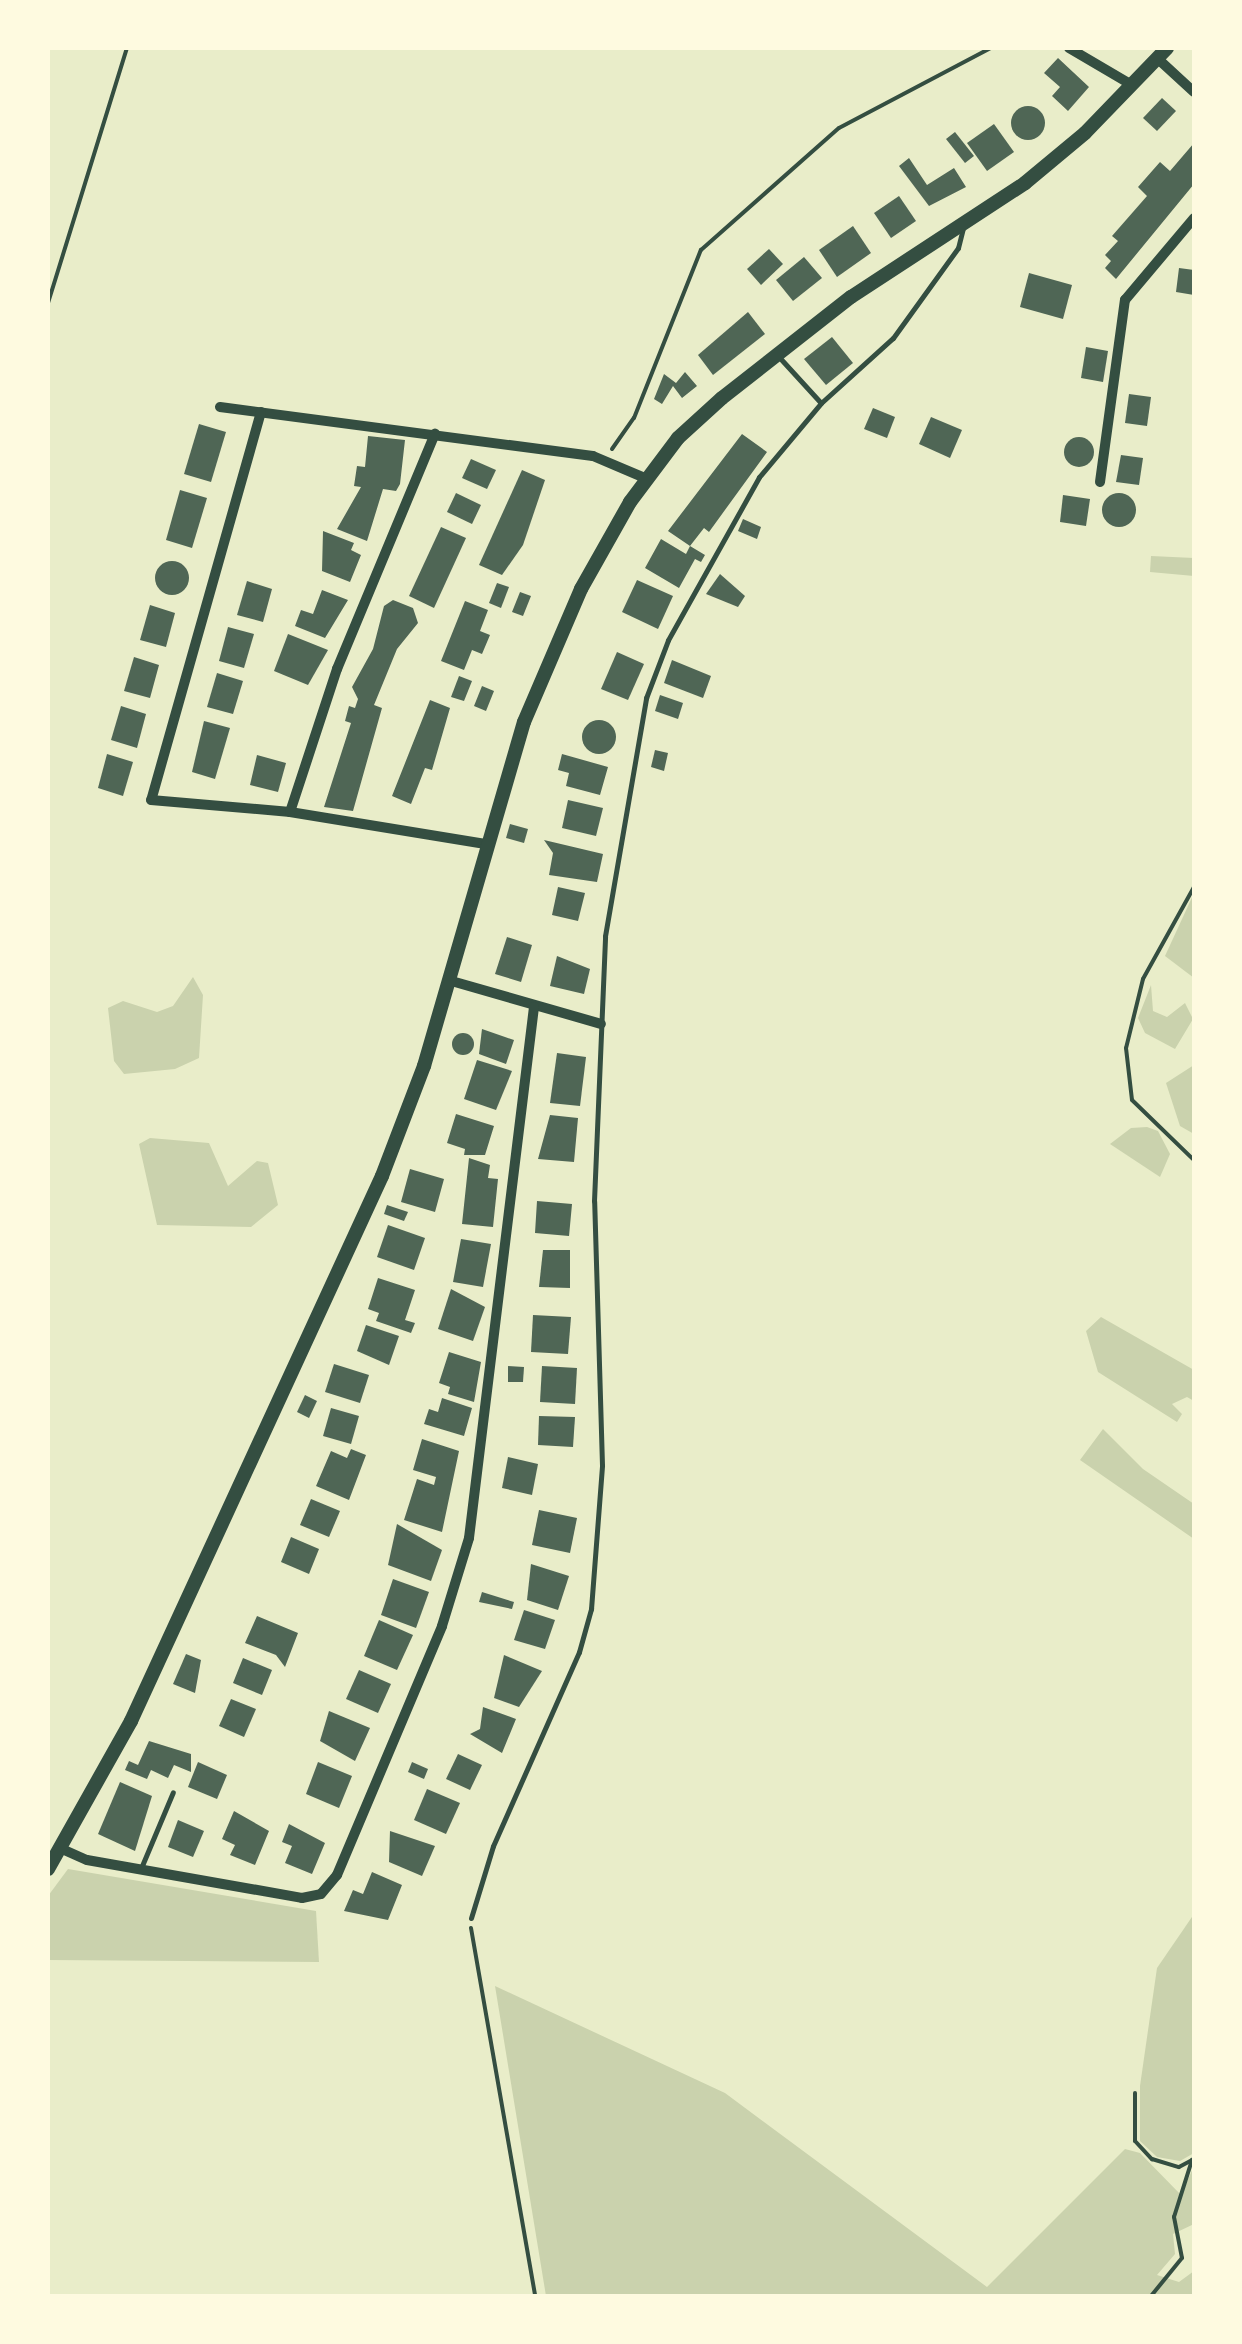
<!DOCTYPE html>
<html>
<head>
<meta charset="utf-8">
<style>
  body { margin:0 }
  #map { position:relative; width:1242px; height:2344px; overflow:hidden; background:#e9edc9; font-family:"Alegreya Sans",sans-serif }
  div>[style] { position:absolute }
  .green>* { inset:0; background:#cad2ad }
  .building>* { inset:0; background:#4f6655 }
  .round { border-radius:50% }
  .path>* { height:4px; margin:-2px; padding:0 2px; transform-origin:2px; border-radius:2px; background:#344e41 }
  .service>* { height:5px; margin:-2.5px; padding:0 2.5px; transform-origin:2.5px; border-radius:2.5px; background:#344e41 }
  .minor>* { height:10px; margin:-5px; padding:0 5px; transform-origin:5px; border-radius:5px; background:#344e41 }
  .tertiary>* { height:14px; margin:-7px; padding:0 7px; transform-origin:7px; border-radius:7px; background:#344e41 }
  span { translate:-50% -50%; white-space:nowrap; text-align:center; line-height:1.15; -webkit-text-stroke:8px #fefae0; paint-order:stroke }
  .frame { position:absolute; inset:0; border:50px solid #fefae0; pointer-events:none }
</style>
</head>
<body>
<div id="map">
  <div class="green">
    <div style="clip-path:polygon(1151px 556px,1194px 558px,1194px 576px,1150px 572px)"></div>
    <div style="clip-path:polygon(1194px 893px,1194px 978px,1165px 956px)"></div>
    <div style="clip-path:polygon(193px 977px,203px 995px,199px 1058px,175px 1069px,124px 1074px,114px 1061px,108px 1008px,123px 1001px,157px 1012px,173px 1006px)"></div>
    <div style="clip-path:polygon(1151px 985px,1153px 1011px,1167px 1017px,1185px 1003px,1193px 1019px,1175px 1049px,1145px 1033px,1138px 1018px)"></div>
    <div style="clip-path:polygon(1194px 1065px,1194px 1134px,1180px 1126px,1166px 1083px)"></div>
    <div style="clip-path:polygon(1147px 1127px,1158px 1131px,1170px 1154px,1160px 1177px,1110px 1144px,1131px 1128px)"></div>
    <div style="clip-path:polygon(150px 1138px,209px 1143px,228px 1186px,257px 1161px,268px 1163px,278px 1205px,251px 1227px,157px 1225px,139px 1144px)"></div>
    <div style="clip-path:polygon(1101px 1317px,1194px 1370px,1194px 1401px,1187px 1397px,1172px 1404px,1182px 1414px,1177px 1422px,1098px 1372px,1086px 1331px)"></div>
    <div style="clip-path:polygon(1103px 1429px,1143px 1469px,1194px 1504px,1194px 1539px,1080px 1460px)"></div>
    <div style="clip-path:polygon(68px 1869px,316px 1911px,319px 1962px,48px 1960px,48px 1896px)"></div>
    <div style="clip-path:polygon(1194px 1914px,1194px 2153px,1180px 2161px,1157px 2157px,1140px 2141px,1140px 2086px,1157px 1968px)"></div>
    <div style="clip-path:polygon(495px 1986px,725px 2093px,987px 2287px,1125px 2149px,1140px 2153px,1181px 2195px,1194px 2166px,1194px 2224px,1173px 2234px,1175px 2254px,1157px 2275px,1179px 2282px,1194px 2271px,1194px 2296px,546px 2296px)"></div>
  </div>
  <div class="building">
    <div style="clip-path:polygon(1058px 58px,1089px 87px,1068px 111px,1052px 96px,1060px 87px,1044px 73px)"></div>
    <div style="clip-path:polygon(1162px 98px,1176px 111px,1157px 131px,1143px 118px)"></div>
    <div class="round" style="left:1011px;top:106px;width:34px;height:34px"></div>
    <div style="clip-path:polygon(994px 124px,1014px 152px,987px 171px,967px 143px)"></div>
    <div style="clip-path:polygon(955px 132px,974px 156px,965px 163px,946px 139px)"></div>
    <div style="clip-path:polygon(1194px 143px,1194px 184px,1116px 279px,1105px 268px,1111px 261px,1105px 255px,1118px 241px,1112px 236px,1147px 196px,1138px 187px,1160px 162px,1170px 171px)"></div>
    <div style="clip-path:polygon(909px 158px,927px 185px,954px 168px,966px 187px,929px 206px,899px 166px)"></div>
    <div style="clip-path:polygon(899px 196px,916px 221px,891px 238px,874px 213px)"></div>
    <div style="clip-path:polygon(853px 226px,871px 253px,837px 277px,819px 250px)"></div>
    <div style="clip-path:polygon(769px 249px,783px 264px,761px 285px,747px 269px)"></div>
    <div style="clip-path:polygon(804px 257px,822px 278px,793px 301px,776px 280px)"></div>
    <div style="clip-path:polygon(1179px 268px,1194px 270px,1194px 295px,1176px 292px)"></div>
    <div style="clip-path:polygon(1029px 273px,1072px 285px,1063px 319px,1020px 307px)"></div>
    <div style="clip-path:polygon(748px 312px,765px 334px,713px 375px,698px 355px)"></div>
    <div style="clip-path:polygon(832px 337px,853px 363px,826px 385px,804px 359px)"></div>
    <div style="clip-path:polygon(1086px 347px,1108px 351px,1103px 382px,1081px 378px)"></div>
    <div style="clip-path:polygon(685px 372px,697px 386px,682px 398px,673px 386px,662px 404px,654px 399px,664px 374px,676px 383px)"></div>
    <div style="clip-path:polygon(1129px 394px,1151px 397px,1147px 426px,1125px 423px)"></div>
    <div style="clip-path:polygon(873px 408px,895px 417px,887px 438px,864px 429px)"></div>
    <div style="clip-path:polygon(931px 417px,962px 430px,950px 458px,919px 444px)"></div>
    <div style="clip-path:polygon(199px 424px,226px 432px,211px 482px,184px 474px)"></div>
    <div style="clip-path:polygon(742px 434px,767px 452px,709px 532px,704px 528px,690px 546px,705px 555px,701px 562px,695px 559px,679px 588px,645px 568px,661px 539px,686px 554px,690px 546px,668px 531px)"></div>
    <div style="clip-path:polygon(368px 436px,405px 440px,400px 484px,396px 491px,383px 489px,367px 541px,337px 529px,361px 487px,354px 486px,357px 466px,365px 467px)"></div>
    <div class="round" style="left:1064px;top:437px;width:30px;height:30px"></div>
    <div style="clip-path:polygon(1121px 455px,1143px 458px,1139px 485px,1116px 482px)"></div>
    <div style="clip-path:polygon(471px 459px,496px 470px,487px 489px,462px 478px)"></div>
    <div style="clip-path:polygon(522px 470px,545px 480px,523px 545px,502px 575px,479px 565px)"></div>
    <div style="clip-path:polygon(180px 490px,207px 498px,192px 548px,166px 540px)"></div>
    <div class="round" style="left:1102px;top:493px;width:34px;height:34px"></div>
    <div style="clip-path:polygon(456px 493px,481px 505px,472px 524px,447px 512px)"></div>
    <div style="clip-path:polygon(1063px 495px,1090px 499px,1086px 526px,1060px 522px)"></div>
    <div style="clip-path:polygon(743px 519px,761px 527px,757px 539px,738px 531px)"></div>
    <div style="clip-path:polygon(441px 527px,466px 538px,434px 608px,409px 596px)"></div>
    <div style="clip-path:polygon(323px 531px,354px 543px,351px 550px,361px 555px,350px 582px,322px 571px)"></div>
    <div class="round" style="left:155px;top:561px;width:34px;height:34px"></div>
    <div style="clip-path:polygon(720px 574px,745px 596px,738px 607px,706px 594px)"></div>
    <div style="clip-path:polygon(637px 580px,673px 596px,658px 629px,622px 612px)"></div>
    <div style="clip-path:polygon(247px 581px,272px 589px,263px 622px,237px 615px)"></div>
    <div style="clip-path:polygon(497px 583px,509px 587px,501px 608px,489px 603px)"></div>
    <div style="clip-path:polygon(322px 590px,348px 600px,325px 638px,295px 626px,301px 610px,313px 614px)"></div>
    <div style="clip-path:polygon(520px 592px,531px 596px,523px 616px,512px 612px)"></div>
    <div style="clip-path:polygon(393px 600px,413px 608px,418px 623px,397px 649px,374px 705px,382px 708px,353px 811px,324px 807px,351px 723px,345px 721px,349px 706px,355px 708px,358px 699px,352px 687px,373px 649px,384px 606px)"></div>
    <div style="clip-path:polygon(465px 601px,488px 610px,480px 631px,490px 635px,482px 654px,472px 650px,464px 670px,441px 661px)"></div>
    <div style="clip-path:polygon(150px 605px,175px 613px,166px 647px,140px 640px)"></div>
    <div style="clip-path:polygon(228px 627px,254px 634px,244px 668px,219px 661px)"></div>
    <div style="clip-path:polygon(288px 634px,328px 650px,308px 685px,274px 671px)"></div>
    <div style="clip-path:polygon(617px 652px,644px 664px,628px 700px,601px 689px)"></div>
    <div style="clip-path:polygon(134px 657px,159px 665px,150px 698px,124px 691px)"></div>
    <div style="clip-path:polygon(672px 660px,711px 676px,703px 698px,664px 683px)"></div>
    <div style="clip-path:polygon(217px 673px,243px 681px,233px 714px,207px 707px)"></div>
    <div style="clip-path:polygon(459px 676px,472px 681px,464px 701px,451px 697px)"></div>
    <div style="clip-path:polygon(482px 686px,494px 691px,486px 711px,474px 706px)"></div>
    <div style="clip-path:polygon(660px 695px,683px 703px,678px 719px,655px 711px)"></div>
    <div style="clip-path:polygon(430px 700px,450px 708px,432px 770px,425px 768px,411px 804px,392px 796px)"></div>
    <div style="clip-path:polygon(121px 706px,146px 714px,137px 748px,111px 740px)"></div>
    <div class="round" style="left:582px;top:720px;width:34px;height:34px"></div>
    <div style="clip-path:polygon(204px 721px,230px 728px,215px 779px,192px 772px)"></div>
    <div style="clip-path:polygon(655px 750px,668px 753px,664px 771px,651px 767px)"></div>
    <div style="clip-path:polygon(107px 754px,133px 762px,123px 796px,98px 788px)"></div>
    <div style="clip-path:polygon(562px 754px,608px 767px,600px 795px,566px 786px,569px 773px,558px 770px)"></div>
    <div style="clip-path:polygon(257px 755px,286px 763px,278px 792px,250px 785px)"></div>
    <div style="clip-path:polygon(568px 800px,603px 808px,596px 836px,562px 828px)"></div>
    <div style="clip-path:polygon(510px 824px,528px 829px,524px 843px,506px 838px)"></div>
    <div style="clip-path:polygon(544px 840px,603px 854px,597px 882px,549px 875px,553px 853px)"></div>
    <div style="clip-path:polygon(558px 887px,585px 893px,578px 921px,552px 915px)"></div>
    <div style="clip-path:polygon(507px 937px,532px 945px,521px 982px,495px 974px)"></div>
    <div style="clip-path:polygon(557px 956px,590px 969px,584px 994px,550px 986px)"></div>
    <div style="clip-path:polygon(482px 1029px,514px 1040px,506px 1064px,479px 1054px)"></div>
    <div class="round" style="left:452px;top:1033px;width:22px;height:22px"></div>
    <div style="clip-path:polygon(557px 1053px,586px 1057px,580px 1106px,550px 1103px)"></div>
    <div style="clip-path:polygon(477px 1060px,512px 1071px,496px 1110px,464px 1099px)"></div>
    <div style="clip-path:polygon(456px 1114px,494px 1126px,485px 1155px,464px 1155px,465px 1149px,447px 1143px)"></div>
    <div style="clip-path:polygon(550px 1115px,578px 1118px,574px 1162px,538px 1159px)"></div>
    <div style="clip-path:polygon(469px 1158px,490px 1165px,488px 1178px,498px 1179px,493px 1227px,462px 1224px)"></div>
    <div style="clip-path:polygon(410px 1169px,444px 1179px,435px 1212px,401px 1202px)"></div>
    <div style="clip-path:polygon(537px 1201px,572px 1204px,569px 1236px,535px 1233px)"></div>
    <div style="clip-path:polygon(387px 1205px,408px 1212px,404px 1221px,384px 1214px)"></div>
    <div style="clip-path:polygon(388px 1225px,425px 1238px,414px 1270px,377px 1257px)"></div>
    <div style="clip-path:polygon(461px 1239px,491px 1244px,483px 1287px,453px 1282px)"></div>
    <div style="clip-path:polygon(543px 1250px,570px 1250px,570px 1288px,539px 1287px)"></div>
    <div style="clip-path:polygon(378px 1278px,415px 1290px,405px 1320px,415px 1323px,411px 1333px,376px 1321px,379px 1313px,368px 1309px)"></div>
    <div style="clip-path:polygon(451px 1289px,485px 1307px,473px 1341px,438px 1329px)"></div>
    <div style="clip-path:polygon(533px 1315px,571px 1317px,568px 1354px,531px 1352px)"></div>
    <div style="clip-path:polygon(366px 1325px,399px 1336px,389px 1365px,357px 1351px)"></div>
    <div style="clip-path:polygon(449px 1352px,481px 1362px,474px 1402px,448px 1394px,450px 1387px,439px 1383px)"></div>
    <div style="clip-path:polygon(334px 1364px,369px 1375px,360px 1403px,325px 1392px)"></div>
    <div style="clip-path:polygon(508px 1366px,524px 1367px,523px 1382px,508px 1382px)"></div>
    <div style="clip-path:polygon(542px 1366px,577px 1368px,575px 1404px,540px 1402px)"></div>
    <div style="clip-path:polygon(305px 1395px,317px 1401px,309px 1418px,297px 1412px)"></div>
    <div style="clip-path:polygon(442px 1398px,472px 1408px,464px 1436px,424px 1424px,429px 1409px,438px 1412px)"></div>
    <div style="clip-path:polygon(331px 1408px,359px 1416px,351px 1444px,323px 1436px)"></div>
    <div style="clip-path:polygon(539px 1416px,575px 1417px,573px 1447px,538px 1445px)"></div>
    <div style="clip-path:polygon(422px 1439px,459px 1451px,442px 1532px,404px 1520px,417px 1479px,434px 1485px,436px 1477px,413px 1470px)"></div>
    <div style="clip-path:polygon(351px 1449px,366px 1455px,349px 1500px,316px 1486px,331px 1451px,347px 1458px)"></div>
    <div style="clip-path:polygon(508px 1457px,538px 1464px,532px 1495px,502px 1488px)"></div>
    <div style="clip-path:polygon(311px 1499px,340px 1511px,329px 1537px,300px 1525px)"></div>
    <div style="clip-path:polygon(539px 1510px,577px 1518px,570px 1553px,532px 1545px)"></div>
    <div style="clip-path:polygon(397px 1524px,442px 1550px,431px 1581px,388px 1565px)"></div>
    <div style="clip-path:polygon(291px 1537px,319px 1549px,309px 1574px,281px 1562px)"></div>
    <div style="clip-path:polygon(531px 1564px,569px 1576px,558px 1610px,527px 1600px)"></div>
    <div style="clip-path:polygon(393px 1579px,429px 1592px,416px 1628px,381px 1615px)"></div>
    <div style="clip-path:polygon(482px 1592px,514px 1602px,512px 1609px,479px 1602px)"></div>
    <div style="clip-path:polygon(524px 1610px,555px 1620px,545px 1649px,514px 1640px)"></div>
    <div style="clip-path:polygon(257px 1616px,298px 1633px,285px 1667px,276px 1655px,245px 1643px)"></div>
    <div style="clip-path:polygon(379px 1620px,413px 1635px,397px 1670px,364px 1656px)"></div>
    <div style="clip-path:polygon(186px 1654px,201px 1660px,195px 1693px,173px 1684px)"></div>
    <div style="clip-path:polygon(504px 1655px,542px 1671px,519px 1707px,494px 1698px)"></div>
    <div style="clip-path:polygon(243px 1658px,272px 1670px,262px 1695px,233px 1683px)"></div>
    <div style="clip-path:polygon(359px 1670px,391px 1684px,378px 1713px,346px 1699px)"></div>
    <div style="clip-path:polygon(231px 1699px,256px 1709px,244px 1737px,219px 1726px)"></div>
    <div style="clip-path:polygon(483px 1707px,516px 1719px,502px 1753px,470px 1734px,480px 1729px)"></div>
    <div style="clip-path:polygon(329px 1711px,370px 1728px,355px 1761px,320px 1741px)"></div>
    <div style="clip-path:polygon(149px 1741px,191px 1754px,191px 1772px,174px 1765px,168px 1778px,151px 1770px,147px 1779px,125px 1770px,129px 1761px,138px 1765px)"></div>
    <div style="clip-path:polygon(458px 1754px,482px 1765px,470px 1790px,446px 1779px)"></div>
    <div style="clip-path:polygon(198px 1762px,227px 1775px,217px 1799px,188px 1787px)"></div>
    <div style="clip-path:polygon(318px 1762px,352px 1776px,339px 1808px,306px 1794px)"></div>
    <div style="clip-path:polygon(412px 1762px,428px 1769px,424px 1779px,408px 1772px)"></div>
    <div style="clip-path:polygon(120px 1782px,152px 1796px,135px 1851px,98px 1834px)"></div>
    <div style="clip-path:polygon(427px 1789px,460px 1803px,446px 1834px,414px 1820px)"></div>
    <div style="clip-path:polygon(234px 1811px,269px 1831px,255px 1865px,230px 1855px,235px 1845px,222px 1839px)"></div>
    <div style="clip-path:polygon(178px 1820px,204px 1831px,193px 1857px,168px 1847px)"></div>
    <div style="clip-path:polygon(289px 1824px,325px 1843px,312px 1874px,285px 1863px,292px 1846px,282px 1842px)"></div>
    <div style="clip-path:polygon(390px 1831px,435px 1846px,422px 1876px,389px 1862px)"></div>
    <div style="clip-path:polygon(372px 1872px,402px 1885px,388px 1920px,344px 1911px,353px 1890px,363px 1894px)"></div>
  </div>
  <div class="path">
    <div style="left:48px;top:303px;width:267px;rotate:-72.8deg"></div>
    <div style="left:612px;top:449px;width:38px;rotate:-55deg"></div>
    <div style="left:634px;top:418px;width:181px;rotate:-68.3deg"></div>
    <div style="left:701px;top:250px;width:184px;rotate:-41.5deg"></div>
    <div style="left:839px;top:128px;width:172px;rotate:-27.8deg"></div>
    <div style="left:1194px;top:887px;width:105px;rotate:119deg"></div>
    <div style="left:1143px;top:979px;width:71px;rotate:103.8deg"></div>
    <div style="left:1126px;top:1048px;width:52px;rotate:83.4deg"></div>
    <div style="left:1132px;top:1100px;width:86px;rotate:44.1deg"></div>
    <div style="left:471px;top:1928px;width:374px;rotate:80.1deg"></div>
    <div style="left:1135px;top:2093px;width:48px;rotate:90deg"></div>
    <div style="left:1135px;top:2141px;width:25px;rotate:47deg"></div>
    <div style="left:1152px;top:2159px;width:28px;rotate:17deg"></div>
    <div style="left:1179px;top:2167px;width:17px;rotate:-28deg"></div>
    <div style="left:1151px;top:2296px;width:49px;rotate:-50.8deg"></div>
    <div style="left:1182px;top:2258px;width:42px;rotate:-101deg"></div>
    <div style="left:1174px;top:2217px;width:60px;rotate:-72.5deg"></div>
  </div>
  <div class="service">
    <div style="left:779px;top:357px;width:62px;rotate:47.6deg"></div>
    <div style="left:141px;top:1868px;width:82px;rotate:-67.2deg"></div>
    <div style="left:471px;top:1918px;width:75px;rotate:-73deg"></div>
    <div style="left:493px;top:1846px;width:212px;rotate:-66.1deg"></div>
    <div style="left:579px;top:1652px;width:45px;rotate:-74.4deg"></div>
    <div style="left:591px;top:1609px;width:144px;rotate:-85.6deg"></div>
    <div style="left:602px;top:1465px;width:264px;rotate:-91.7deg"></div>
    <div style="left:594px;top:1201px;width:265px;rotate:-87.6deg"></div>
    <div style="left:605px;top:936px;width:242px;rotate:-80.2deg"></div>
    <div style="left:646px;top:698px;width:62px;rotate:-69.2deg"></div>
    <div style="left:668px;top:640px;width:187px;rotate:-60.8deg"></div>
    <div style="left:759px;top:477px;width:97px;rotate:-50deg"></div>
    <div style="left:821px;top:403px;width:97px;rotate:-42.1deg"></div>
    <div style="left:893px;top:338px;width:111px;rotate:-54.2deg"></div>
    <div style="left:958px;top:248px;width:21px;rotate:-76deg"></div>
  </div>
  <div class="minor">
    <div style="left:1069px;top:48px;width:73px;rotate:30.4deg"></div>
    <div style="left:1157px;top:58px;width:50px;rotate:42.6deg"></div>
    <div style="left:220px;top:407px;width:376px;rotate:7.5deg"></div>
    <div style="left:593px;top:456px;width:56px;rotate:22.9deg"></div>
    <div style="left:261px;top:412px;width:403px;rotate:105.8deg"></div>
    <div style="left:151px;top:800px;width:140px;rotate:4.9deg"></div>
    <div style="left:290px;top:812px;width:198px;rotate:9.3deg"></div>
    <div style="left:1100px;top:482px;width:184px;rotate:-82.2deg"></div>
    <div style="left:1125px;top:300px;width:107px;rotate:-49.9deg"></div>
    <div style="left:290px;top:812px;width:151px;rotate:-71.8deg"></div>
    <div style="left:337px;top:669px;width:255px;rotate:-67.4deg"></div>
    <div style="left:448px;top:980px;width:159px;rotate:16deg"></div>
    <div style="left:62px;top:1849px;width:27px;rotate:24deg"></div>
    <div style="left:87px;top:1860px;width:218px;rotate:10deg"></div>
    <div style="left:302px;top:1898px;width:19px;rotate:-12deg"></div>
    <div style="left:321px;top:1894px;width:25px;rotate:-50deg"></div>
    <div style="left:337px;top:1875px;width:270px;rotate:-67.1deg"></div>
    <div style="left:442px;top:1626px;width:92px;rotate:-72.9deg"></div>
    <div style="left:469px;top:1538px;width:535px;rotate:-83.02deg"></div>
  </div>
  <div class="tertiary">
    <div style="left:48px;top:1869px;width:170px;rotate:-60.7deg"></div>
    <div style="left:131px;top:1721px;width:600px;rotate:-65.27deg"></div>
    <div style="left:382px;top:1176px;width:118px;rotate:-69.1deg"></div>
    <div style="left:424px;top:1066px;width:358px;rotate:-73.8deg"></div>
    <div style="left:524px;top:722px;width:145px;rotate:-66.8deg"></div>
    <div style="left:581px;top:589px;width:100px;rotate:-60.6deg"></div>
    <div style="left:630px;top:502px;width:80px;rotate:-53.1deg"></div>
    <div style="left:678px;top:438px;width:59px;rotate:-42.3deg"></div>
    <div style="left:722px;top:398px;width:164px;rotate:-38.1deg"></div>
    <div style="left:851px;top:297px;width:208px;rotate:-33.2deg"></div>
    <div style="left:1025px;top:183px;width:78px;rotate:-39.8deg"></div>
    <div style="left:1085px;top:133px;width:118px;rotate:-46deg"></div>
  </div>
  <div class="frame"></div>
</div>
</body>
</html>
